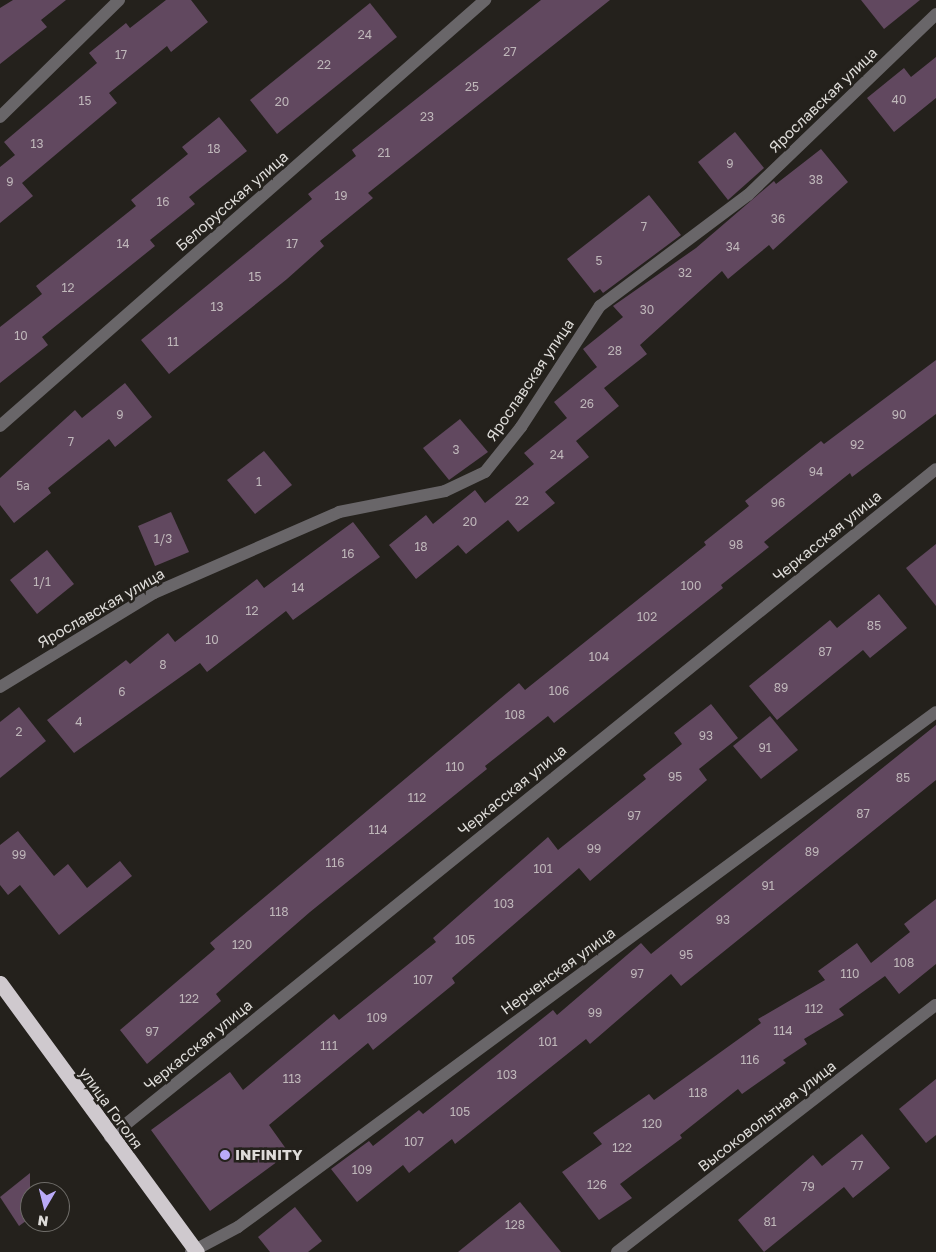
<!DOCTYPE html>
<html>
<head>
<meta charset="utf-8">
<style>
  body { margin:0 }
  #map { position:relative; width:936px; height:1252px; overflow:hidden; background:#24211c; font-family:"Golos Text",sans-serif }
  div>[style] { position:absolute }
  .building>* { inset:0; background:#61485f }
  .minor>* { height:12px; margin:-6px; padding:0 6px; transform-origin:6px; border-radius:6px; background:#696669 }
  .highway>* { height:15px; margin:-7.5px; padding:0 7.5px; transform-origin:7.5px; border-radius:7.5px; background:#cfc9ce }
  .dots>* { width:14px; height:14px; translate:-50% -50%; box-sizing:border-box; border:2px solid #24211c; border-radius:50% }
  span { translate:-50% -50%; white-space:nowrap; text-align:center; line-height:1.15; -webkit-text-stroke:5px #24211c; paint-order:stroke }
  .number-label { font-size:12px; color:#bfb7ba }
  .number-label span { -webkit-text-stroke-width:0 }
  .street-label { font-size:15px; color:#dedcd9 }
  .poi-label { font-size:15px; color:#dedcd9; font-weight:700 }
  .left { translate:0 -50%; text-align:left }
  .north { position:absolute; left:20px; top:1182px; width:50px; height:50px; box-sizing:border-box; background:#24211c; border:1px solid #6e6c68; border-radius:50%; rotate:188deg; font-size:14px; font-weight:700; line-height:20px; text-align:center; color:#dedcd9 }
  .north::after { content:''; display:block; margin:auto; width:18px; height:22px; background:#b9aaf7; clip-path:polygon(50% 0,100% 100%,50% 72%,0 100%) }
</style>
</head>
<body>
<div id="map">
  <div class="building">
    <div style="clip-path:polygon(13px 0,66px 0,41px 20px,47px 27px,0 64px,0 8px)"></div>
    <div style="clip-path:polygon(166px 0,191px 0,208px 22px,171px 52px,167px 46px,109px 93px,117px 103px,22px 183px,33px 196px,0 223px,0 167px,15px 155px,4px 142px,97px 63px,89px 53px,126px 23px,130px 28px)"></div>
    <div style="clip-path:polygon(541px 0,610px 0,368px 193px,373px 198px,320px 241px,324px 246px,287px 279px,169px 374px,141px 340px,312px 199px,308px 194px,356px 156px,352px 150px)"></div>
    <div style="clip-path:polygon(861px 0,920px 0,884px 29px)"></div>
    <div style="clip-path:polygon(370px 3px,397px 37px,277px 134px,250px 100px)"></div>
    <div style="clip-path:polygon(936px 57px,936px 98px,894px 132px,867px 98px,904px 68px,911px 77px)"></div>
    <div style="clip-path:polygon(219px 117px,247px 151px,189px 197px,195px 204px,150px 240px,155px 246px,42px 337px,48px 345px,0 383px,0 327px,42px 294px,36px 286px,136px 206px,131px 200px,188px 154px,182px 147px)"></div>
    <div style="clip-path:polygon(735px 132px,764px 168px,728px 200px,698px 162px)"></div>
    <div style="clip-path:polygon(821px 149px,848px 182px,773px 250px,769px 245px,728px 279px,722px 271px,640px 345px,647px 354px,604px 388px,619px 406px,576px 441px,589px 457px,545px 492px,555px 503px,518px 532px,508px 520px,466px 554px,458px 545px,416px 579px,389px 545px,426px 515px,433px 524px,475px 490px,485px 503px,534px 464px,524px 453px,567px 418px,554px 402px,597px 367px,583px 349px,623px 317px,613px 306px,696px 248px,774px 181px,776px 184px)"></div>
    <div style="clip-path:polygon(649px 195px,681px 235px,603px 293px,600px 289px,594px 293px,567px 259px)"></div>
    <div style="clip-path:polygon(936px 360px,936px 414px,852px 477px,850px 473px,764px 542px,769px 547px,721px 585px,723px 588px,554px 723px,548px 716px,485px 766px,487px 769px,310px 912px,216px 994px,221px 1001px,147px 1064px,120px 1030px,215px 949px,210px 943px,519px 683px,525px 690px,706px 545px,704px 542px,749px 506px,745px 501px,821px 441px,824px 444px)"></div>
    <div style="clip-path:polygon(125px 383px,152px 417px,115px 447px,109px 439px,48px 488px,51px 493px,14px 523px,0 505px,0 478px,75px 410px,82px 418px)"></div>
    <div style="clip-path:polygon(460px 419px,488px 452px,449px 480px,423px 448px)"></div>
    <div style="clip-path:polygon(264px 451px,292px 485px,255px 514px,227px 480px)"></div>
    <div style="clip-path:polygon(171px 512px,189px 552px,155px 566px,138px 526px)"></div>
    <div style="clip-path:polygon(353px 522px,380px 557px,293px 620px,286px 611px,207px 672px,200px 663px,74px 753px,47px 720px,126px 660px,130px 664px,168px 633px,175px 642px,257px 579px,264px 588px)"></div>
    <div style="clip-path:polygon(936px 544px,936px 606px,906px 568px)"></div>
    <div style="clip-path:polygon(47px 550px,74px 584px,37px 614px,10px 580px)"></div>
    <div style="clip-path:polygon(879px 594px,907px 628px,870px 658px,863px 650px,777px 720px,749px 686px,830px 620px,837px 628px)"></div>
    <div style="clip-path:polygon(711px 704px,738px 738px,699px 769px,707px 780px,590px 881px,579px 868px,452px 978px,455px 983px,373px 1050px,368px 1043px,269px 1125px,289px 1153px,210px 1211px,151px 1130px,230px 1072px,243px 1090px,334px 1014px,339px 1020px,436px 942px,433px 938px,548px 837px,558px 850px,646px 779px,643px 775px,682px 744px,674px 733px)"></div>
    <div style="clip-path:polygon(19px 707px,46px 741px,0 778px,0 722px)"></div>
    <div style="clip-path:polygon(770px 716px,798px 750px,761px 779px,733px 746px)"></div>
    <div style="clip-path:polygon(936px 725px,936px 780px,681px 986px,671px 974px,590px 1044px,586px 1039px,455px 1144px,452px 1139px,409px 1173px,403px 1165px,357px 1202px,331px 1169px,369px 1141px,373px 1146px,419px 1110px,423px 1114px,553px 1010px,557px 1015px,641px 943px,651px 954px)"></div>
    <div style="clip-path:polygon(18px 831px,54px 876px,68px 864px,87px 888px,120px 861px,132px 876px,59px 935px,20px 885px,8px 895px,0 885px,0 845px)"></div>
    <div style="clip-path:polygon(936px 899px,936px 964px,899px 994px,885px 976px,839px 1009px,844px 1015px,804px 1039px,807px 1044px,783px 1060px,786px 1063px,742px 1094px,738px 1089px,680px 1135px,682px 1138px,620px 1184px,632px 1198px,599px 1220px,562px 1172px,602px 1144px,593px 1133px,649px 1094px,654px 1100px,761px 1023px,758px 1019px,825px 980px,818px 971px,857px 943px,871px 963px,910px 932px,904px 924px)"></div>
    <div style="clip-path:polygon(936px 1079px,936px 1135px,926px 1143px,899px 1109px)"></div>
    <div style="clip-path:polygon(862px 1134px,890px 1168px,853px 1198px,844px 1187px,764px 1252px,738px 1220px,813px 1155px,822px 1166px)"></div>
    <div style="clip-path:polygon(30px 1173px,30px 1218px,19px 1226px,0 1197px)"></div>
    <div style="clip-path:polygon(520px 1202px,561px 1252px,458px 1252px)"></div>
    <div style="clip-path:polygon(295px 1207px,322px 1241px,308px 1252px,270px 1252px,258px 1237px)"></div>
  </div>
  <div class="minor">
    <div style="left:0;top:117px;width:167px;rotate:-44.5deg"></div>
    <div style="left:0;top:426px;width:646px;rotate:-41.29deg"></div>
    <div style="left:0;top:687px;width:180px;rotate:-31.4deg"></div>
    <div style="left:154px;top:593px;width:202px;rotate:-23.6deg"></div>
    <div style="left:339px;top:512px;width:108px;rotate:-11.2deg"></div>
    <div style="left:445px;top:491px;width:44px;rotate:-25.4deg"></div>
    <div style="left:485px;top:472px;width:58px;rotate:-51.3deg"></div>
    <div style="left:521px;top:427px;width:145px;rotate:-56.9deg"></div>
    <div style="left:600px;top:306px;width:185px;rotate:-36.9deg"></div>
    <div style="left:748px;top:195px;width:261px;rotate:-43.9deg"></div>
    <div style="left:110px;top:1137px;width:1062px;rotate:-38.96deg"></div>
    <div style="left:191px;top:1252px;width:53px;rotate:-28deg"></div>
    <div style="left:238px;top:1227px;width:867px;rotate:-36.42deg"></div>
    <div style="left:617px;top:1252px;width:403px;rotate:-37.8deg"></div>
  </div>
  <div class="highway">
    <div style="left:0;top:983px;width:333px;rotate:53.8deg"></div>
  </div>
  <div class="dots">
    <div style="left:225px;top:1155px;background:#b9aaf7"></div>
  </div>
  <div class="number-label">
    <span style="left:365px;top:35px">24</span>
    <span style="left:510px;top:52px">27</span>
    <span style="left:121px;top:55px">17</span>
    <span style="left:324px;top:65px">22</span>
    <span style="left:472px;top:87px">25</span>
    <span style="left:899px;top:100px">40</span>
    <span style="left:85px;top:101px">15</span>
    <span style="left:282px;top:102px">20</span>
    <span style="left:427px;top:117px">23</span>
    <span style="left:37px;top:144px">13</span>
    <span style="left:214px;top:149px">18</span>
    <span style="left:384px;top:153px">21</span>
    <span style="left:730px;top:164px">9</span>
    <span style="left:816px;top:180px">38</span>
    <span style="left:10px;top:182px">9</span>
    <span style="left:341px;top:196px">19</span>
    <span style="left:163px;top:202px">16</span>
    <span style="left:778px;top:219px">36</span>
    <span style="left:644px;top:227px">7</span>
    <span style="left:123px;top:244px">14</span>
    <span style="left:292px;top:244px">17</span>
    <span style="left:733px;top:247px">34</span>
    <span style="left:599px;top:261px">5</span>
    <span style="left:685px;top:273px">32</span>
    <span style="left:255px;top:277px">15</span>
    <span style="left:68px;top:288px">12</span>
    <span style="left:217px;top:307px">13</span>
    <span style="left:647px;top:310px">30</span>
    <span style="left:21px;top:336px">10</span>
    <span style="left:173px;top:342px">11</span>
    <span style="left:615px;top:351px">28</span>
    <span style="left:587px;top:404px">26</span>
    <span style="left:120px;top:415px">9</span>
    <span style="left:899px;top:415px">90</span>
    <span style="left:71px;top:442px">7</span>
    <span style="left:857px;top:445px">92</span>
    <span style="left:456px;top:450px">3</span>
    <span style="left:557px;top:455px">24</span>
    <span style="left:816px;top:472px">94</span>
    <span style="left:259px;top:482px">1</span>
    <span style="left:23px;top:486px">5a</span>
    <span style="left:522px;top:501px">22</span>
    <span style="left:778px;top:503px">96</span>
    <span style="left:470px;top:522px">20</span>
    <span style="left:163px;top:539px">1/3</span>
    <span style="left:736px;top:545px">98</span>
    <span style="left:421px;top:547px">18</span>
    <span style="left:348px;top:554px">16</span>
    <span style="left:42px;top:582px">1/1</span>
    <span style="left:691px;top:586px">100</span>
    <span style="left:298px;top:588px">14</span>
    <span style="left:252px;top:611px">12</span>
    <span style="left:647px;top:617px">102</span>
    <span style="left:874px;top:626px">85</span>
    <span style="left:212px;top:640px">10</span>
    <span style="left:825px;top:652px">87</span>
    <span style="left:599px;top:657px">104</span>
    <span style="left:163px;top:665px">8</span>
    <span style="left:781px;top:688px">89</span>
    <span style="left:559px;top:691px">106</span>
    <span style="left:122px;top:692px">6</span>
    <span style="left:515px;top:715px">108</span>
    <span style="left:79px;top:722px">4</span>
    <span style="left:19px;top:732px">2</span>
    <span style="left:706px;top:736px">93</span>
    <span style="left:765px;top:748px">91</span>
    <span style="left:455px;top:767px">110</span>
    <span style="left:675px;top:777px">95</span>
    <span style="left:903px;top:778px">85</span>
    <span style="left:417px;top:798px">112</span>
    <span style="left:863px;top:814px">87</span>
    <span style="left:634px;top:816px">97</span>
    <span style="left:378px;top:830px">114</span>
    <span style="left:594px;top:849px">99</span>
    <span style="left:812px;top:852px">89</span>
    <span style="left:19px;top:855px">99</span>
    <span style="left:335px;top:863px">116</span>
    <span style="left:543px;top:869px">101</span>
    <span style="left:768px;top:886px">91</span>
    <span style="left:504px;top:904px">103</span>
    <span style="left:279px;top:912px">118</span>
    <span style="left:723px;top:920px">93</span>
    <span style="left:465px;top:940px">105</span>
    <span style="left:242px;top:945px">120</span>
    <span style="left:686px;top:955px">95</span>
    <span style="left:904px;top:963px">108</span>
    <span style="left:637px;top:974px">97</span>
    <span style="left:850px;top:974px">110</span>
    <span style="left:423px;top:980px">107</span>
    <span style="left:189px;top:999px">122</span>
    <span style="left:814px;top:1009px">112</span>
    <span style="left:595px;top:1013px">99</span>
    <span style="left:377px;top:1018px">109</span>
    <span style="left:783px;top:1031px">114</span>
    <span style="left:152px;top:1032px">97</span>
    <span style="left:548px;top:1042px">101</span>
    <span style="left:329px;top:1046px">111</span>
    <span style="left:750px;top:1060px">116</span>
    <span style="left:507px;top:1075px">103</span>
    <span style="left:292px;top:1079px">113</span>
    <span style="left:698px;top:1093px">118</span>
    <span style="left:460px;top:1112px">105</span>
    <span style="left:652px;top:1124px">120</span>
    <span style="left:414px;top:1142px">107</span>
    <span style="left:622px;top:1148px">122</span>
    <span style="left:857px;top:1166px">77</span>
    <span style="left:362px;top:1170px">109</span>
    <span style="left:597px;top:1185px">126</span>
    <span style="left:808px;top:1187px">79</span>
    <span style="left:770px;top:1222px">81</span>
    <span style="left:515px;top:1225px">128</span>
  </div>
  <div class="street-label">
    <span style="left:823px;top:100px;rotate:-44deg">Ярославская улица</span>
    <span style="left:232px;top:201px;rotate:-41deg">Белорусская улица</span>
    <span style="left:530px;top:380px;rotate:-56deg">Ярославская улица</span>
    <span style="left:827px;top:536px;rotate:-39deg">Черкасская улица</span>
    <span style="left:101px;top:608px;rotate:-30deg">Ярославская улица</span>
    <span style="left:512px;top:790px;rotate:-39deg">Черкасская улица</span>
    <span style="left:558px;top:971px;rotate:-36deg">Нерченская улица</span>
    <span style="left:198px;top:1045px;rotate:-39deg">Черкасская улица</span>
    <span style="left:111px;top:1108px;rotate:54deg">улица Гоголя</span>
    <span style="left:767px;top:1116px;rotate:-38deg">Высоковольтная улица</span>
  </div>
  <div class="poi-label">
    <span class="left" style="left:235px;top:1155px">INFINITY</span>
  </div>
  <div class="north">N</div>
</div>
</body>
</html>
